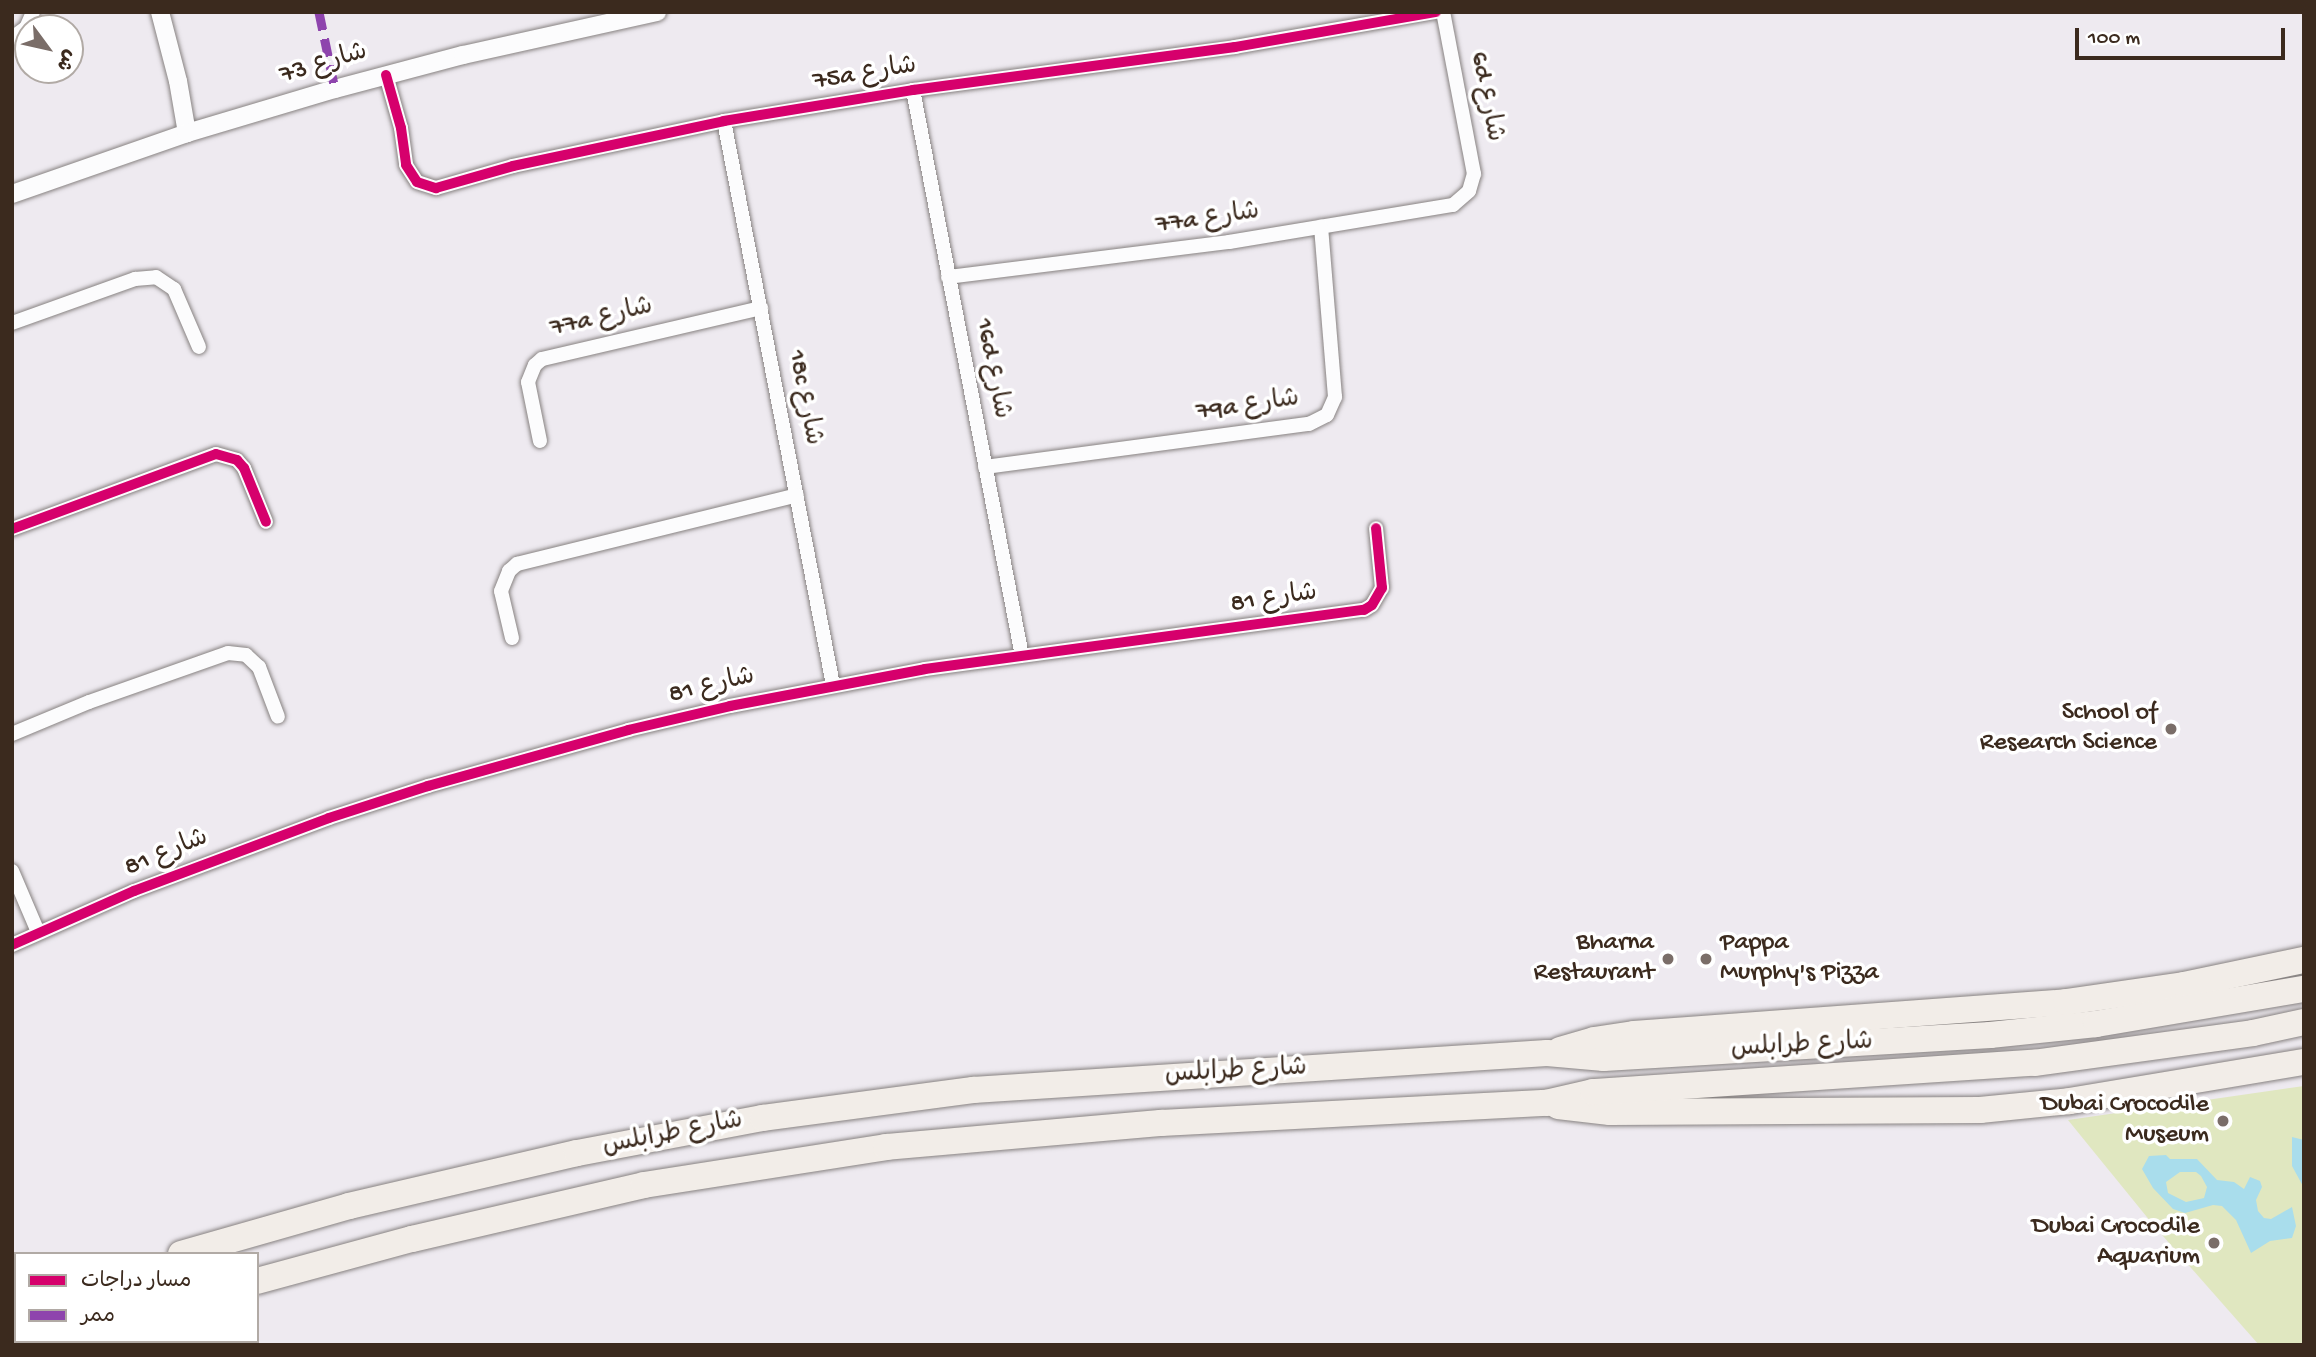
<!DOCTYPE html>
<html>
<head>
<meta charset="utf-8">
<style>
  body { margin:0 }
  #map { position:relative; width:2316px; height:1357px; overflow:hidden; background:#eeeaf0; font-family:"Gochi Hand","Playpen Sans Arabic",sans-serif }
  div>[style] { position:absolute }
  .green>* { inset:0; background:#e0e7c0 }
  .water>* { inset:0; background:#a9ddec }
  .roads { filter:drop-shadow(0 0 2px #878281) drop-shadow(0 0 2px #878281) }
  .minor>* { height:14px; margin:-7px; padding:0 7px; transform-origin:7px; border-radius:7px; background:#fcfcfd }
  .tertiary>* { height:18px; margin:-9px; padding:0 9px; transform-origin:9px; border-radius:9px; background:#fcfcfd }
  .motorway>* { height:26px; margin:-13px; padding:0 13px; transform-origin:13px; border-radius:13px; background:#f2ede8 }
  .quiet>* { height:9px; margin-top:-4.5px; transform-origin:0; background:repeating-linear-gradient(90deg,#8e44ad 0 18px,transparent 0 27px) }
  .cycleway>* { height:10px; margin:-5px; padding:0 5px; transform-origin:5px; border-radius:5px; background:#d6006c }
  .dots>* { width:19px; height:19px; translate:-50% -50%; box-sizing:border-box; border:4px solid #fff; border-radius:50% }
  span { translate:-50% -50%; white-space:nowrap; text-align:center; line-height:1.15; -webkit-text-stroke:7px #fff; paint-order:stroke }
  .street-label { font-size:26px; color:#3b2a1e }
  .poi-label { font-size:26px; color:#3b2a1e }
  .right { translate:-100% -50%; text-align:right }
  .left { translate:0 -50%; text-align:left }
  .frame { position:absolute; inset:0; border:14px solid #3b2a1e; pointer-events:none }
  .legend { position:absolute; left:14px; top:1252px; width:245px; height:91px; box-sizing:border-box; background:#fff; border:2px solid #b1aaa5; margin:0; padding:9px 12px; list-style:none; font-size:21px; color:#3b2a1e }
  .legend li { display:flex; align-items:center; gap:14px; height:35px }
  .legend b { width:35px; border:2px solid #b1aaa5 }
  .north { position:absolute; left:14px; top:14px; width:70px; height:70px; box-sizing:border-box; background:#fff; border:2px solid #b1aaa5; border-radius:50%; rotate:123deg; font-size:19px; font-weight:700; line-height:28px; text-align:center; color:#3b2a1e }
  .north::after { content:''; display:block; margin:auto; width:24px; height:32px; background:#7a6d68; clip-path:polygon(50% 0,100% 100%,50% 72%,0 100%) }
  .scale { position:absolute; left:2075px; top:28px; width:210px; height:32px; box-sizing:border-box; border:4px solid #3b2a1e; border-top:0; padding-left:9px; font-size:21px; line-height:24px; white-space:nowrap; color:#3b2a1e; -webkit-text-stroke:5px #fff; paint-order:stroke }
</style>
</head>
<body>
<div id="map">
  <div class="green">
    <div style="clip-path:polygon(2304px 1086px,2304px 1345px,2259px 1345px,2155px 1227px,2068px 1120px)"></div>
  </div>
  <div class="water">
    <div style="clip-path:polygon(2292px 1137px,2304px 1140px,2304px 1188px,2292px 1166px)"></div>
    <div style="clip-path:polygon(evenodd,2166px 1155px,2170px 1159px,2197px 1159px,2217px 1180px,2234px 1182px,2244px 1189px,2250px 1177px,2260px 1181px,2262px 1187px,2256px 1200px,2258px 1211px,2264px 1218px,2271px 1219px,2292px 1207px,2296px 1226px,2292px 1238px,2270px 1241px,2251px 1253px,2236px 1220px,2222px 1206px,2213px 1205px,2185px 1213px,2173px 1209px,2153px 1188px,2142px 1169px,2149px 1156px,2166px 1155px,2180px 1172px,2196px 1172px,2201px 1176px,2207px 1187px,2204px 1198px,2186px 1202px,2168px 1193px,2166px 1182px,2180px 1172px)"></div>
  </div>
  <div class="roads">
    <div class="minor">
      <div style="left:12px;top:38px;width:17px;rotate:-36deg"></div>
      <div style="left:26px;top:28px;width:17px;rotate:-66deg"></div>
      <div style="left:386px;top:75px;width:55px;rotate:74.2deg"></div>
      <div style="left:401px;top:128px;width:37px;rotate:82deg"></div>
      <div style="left:406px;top:165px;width:20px;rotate:57deg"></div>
      <div style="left:417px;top:182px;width:20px;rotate:18deg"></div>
      <div style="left:436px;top:188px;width:80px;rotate:-15.9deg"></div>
      <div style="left:513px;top:166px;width:216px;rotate:-12deg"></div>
      <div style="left:724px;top:121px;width:192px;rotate:-9.3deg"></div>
      <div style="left:913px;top:90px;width:325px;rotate:-7.6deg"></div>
      <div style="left:1235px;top:47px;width:204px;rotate:-9.9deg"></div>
      <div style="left:913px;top:90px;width:576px;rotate:79.1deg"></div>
      <div style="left:724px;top:121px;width:574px;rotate:79.06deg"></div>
      <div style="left:948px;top:277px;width:283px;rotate:-7.1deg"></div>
      <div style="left:1229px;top:242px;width:227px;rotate:-9.4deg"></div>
      <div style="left:1453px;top:205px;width:21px;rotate:-41deg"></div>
      <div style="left:1469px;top:191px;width:18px;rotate:-74deg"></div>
      <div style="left:1474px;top:174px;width:165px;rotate:-100.8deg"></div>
      <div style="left:12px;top:323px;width:131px;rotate:-19.7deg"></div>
      <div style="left:135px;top:279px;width:21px;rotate:-5deg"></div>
      <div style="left:156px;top:277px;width:22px;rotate:34deg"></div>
      <div style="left:174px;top:289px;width:63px;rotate:66.7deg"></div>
      <div style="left:540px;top:441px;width:60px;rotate:-101.5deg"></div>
      <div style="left:528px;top:382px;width:18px;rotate:-68deg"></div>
      <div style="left:535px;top:365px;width:9px;rotate:-41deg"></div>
      <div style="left:542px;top:359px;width:225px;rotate:-13.1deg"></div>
      <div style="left:985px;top:467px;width:327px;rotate:-7.6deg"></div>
      <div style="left:1309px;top:424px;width:20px;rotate:-27deg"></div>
      <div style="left:1327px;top:415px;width:20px;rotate:-66deg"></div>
      <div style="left:1335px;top:397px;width:171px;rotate:-94.7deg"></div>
      <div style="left:12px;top:529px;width:217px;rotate:-20.2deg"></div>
      <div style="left:216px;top:454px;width:22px;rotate:16deg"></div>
      <div style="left:237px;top:460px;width:11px;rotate:49deg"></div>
      <div style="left:244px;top:468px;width:58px;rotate:67.8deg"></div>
      <div style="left:512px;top:638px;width:48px;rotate:-103.2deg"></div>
      <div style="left:501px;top:591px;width:22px;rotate:-68deg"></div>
      <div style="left:509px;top:571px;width:11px;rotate:-41deg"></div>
      <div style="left:517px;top:564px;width:288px;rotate:-13.8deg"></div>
      <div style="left:12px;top:734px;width:83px;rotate:-22.6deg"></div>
      <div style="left:89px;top:702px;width:147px;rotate:-19.4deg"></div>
      <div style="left:228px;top:653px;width:18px;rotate:6deg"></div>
      <div style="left:246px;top:655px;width:18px;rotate:43deg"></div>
      <div style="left:259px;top:667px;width:53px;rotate:69.2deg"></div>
      <div style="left:12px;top:871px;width:66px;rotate:66.9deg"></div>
      <div style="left:12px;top:945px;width:133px;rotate:-23.9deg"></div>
      <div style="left:134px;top:891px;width:208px;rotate:-20.5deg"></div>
      <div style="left:329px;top:818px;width:104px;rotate:-17.9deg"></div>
      <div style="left:428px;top:786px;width:208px;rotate:-15.6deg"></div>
      <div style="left:628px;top:730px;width:105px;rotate:-13.2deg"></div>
      <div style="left:730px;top:706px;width:198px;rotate:-10.7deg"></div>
      <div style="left:925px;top:669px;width:443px;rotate:-7.7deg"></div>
      <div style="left:1364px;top:610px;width:9px;rotate:-32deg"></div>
      <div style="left:1372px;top:605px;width:20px;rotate:-60deg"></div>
      <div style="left:1382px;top:588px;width:60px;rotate:-95.7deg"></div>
    </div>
    <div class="tertiary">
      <div style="left:160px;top:12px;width:71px;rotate:75.4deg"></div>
      <div style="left:178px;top:81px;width:53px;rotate:80.2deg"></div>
      <div style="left:12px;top:194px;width:185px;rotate:-19.2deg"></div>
      <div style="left:187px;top:133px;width:154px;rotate:-16.6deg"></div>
      <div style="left:335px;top:89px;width:132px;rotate:-14.9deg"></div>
      <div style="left:463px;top:55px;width:199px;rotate:-12.5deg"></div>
    </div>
    <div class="motorway">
      <div style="left:1560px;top:1050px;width:35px;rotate:-16deg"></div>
      <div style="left:1594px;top:1040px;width:40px;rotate:-8.5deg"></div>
      <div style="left:1634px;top:1034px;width:433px;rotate:-4.2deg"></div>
      <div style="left:2066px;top:1002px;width:119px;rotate:-8.2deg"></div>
      <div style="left:2184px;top:985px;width:123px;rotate:-11.8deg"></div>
      <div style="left:1558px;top:1106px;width:52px;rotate:6.6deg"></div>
      <div style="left:1610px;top:1112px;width:370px;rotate:-0.3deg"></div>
      <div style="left:1980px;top:1110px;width:90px;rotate:-5.7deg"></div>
      <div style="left:2070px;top:1101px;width:237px;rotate:-9.5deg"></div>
      <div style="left:181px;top:1254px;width:175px;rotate:-15.9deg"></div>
      <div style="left:349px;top:1206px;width:234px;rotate:-13.1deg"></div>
      <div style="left:577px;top:1153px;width:189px;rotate:-10.7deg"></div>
      <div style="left:763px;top:1118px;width:212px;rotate:-7.6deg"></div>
      <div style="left:973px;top:1090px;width:575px;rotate:-3.69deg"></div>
      <div style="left:1547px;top:1053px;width:57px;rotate:5deg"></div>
      <div style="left:1604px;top:1058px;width:387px;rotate:-3.4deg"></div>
      <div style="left:1990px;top:1035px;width:107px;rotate:-5.9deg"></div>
      <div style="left:2096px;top:1024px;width:211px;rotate:-9.6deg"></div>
      <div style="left:257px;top:1281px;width:161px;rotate:-15.2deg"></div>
      <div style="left:412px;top:1239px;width:238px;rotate:-13.1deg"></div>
      <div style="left:644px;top:1185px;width:245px;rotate:-8.9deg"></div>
      <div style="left:886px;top:1147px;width:276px;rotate:-5deg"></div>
      <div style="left:1161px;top:1123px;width:386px;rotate:-3deg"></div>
      <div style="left:1546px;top:1103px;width:48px;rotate:-13.2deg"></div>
      <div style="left:1593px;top:1092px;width:442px;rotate:-3.8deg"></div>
      <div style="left:2034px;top:1063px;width:221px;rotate:-7.8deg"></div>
      <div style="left:2253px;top:1033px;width:52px;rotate:-12.2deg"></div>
      <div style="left:12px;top:1309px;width:4px;rotate:-14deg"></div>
      <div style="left:55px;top:1345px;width:11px;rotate:-22deg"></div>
    </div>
  </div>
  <div class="quiet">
    <div style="left:319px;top:12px;width:79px;rotate:78.3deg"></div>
  </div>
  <div class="cycleway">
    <div style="left:386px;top:75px;width:55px;rotate:74.2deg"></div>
    <div style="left:401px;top:128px;width:37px;rotate:82deg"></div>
    <div style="left:406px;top:165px;width:20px;rotate:57deg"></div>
    <div style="left:417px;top:182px;width:20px;rotate:18deg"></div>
    <div style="left:436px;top:188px;width:80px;rotate:-15.9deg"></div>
    <div style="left:513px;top:166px;width:216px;rotate:-12deg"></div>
    <div style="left:724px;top:121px;width:192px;rotate:-9.3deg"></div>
    <div style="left:913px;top:90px;width:325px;rotate:-7.6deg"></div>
    <div style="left:1235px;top:47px;width:204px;rotate:-9.9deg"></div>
    <div style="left:12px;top:529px;width:217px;rotate:-20.2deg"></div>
    <div style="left:216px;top:454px;width:22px;rotate:16deg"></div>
    <div style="left:237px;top:460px;width:11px;rotate:49deg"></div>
    <div style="left:244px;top:468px;width:58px;rotate:67.8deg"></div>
    <div style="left:12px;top:945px;width:133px;rotate:-23.9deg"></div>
    <div style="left:134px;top:891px;width:208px;rotate:-20.5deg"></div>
    <div style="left:329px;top:818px;width:104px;rotate:-17.9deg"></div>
    <div style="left:428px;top:786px;width:208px;rotate:-15.6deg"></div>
    <div style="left:628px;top:730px;width:105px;rotate:-13.2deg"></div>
    <div style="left:730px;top:706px;width:198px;rotate:-10.7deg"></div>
    <div style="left:925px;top:669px;width:443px;rotate:-7.7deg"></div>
    <div style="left:1364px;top:610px;width:9px;rotate:-32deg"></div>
    <div style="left:1372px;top:605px;width:20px;rotate:-60deg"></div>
    <div style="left:1382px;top:588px;width:60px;rotate:-95.7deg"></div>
  </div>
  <div class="dots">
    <div style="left:2171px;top:729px;background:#7a6d68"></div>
    <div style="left:1668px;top:959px;background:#7a6d68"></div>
    <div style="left:1706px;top:959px;background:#7a6d68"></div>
    <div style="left:2223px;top:1121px;background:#7a6d68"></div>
    <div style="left:2214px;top:1243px;background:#7a6d68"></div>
  </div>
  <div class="street-label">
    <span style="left:324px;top:65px;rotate:-16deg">شارع 73</span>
    <span style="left:865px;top:75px;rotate:-9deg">75a شارع</span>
    <span style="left:1485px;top:97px;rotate:79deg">6d شارع</span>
    <span style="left:1208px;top:220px;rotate:-8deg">77a شارع</span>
    <span style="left:602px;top:319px;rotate:-13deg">77a شارع</span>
    <span style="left:991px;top:369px;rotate:79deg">16d شارع</span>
    <span style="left:803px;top:398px;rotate:79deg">18c شارع</span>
    <span style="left:1248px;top:407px;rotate:-8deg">79a شارع</span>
    <span style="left:1274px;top:600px;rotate:-8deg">شارع 81</span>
    <span style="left:712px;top:687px;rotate:-13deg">شارع 81</span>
    <span style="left:167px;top:854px;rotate:-22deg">شارع 81</span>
    <span style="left:1802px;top:1047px;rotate:-3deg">شارع طرابلس</span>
    <span style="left:1236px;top:1073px;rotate:-3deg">شارع طرابلس</span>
    <span style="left:673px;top:1135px;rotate:-11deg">شارع طرابلس</span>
  </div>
  <div class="poi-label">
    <span class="right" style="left:2157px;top:729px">School of<br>Research Science</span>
    <span class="right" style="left:1654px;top:959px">Bharna<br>Restaurant</span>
    <span class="left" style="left:1720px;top:959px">Pappa<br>Murphy's Pizza</span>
    <span class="right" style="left:2209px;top:1121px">Dubai Crocodile<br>Museum</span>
    <span class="right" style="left:2200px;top:1243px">Dubai Crocodile<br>Aquarium</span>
  </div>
  <div class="frame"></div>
  <ul class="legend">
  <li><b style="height:9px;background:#d6006c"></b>مسار دراجات</li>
  <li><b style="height:9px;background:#8e44ad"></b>ممر</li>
  </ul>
  <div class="north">ش</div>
  <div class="scale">100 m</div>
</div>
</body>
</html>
